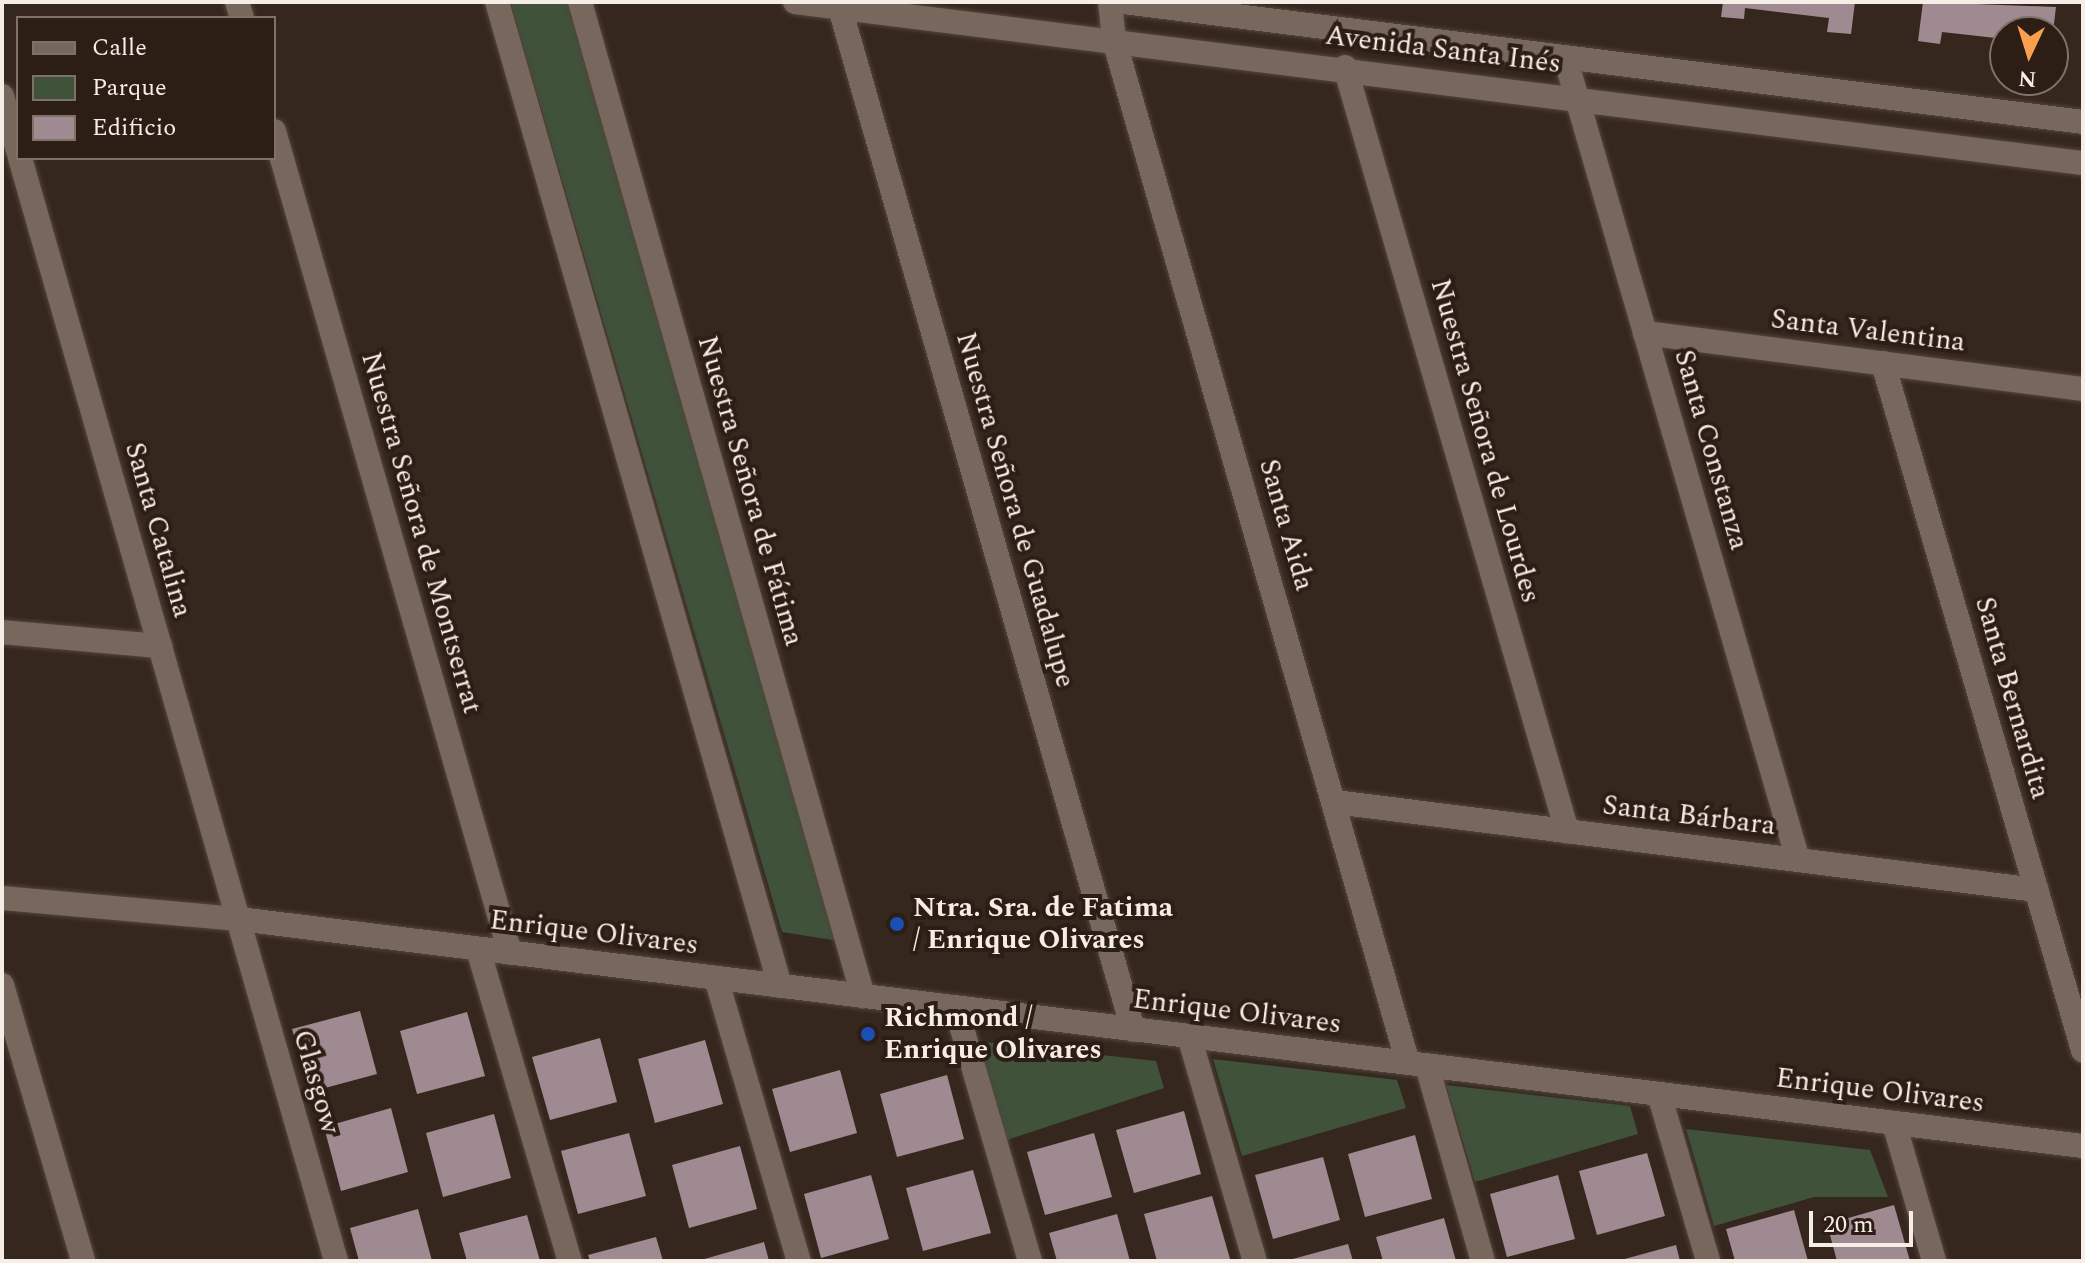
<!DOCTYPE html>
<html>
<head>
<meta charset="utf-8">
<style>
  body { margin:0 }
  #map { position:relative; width:2085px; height:1263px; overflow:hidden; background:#36271e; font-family:Spectral,serif }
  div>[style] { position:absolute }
  .green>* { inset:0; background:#40523a }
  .building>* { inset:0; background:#a08a91 }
  .roads { filter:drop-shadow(0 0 2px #51453d) drop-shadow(0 0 2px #51453d) }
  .street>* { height:24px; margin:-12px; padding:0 12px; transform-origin:12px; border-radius:12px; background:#78675c }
  .secondary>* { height:24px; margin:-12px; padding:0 12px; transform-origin:12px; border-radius:12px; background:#78675c }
  .dots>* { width:22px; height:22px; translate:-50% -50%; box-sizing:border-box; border:4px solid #2c1e14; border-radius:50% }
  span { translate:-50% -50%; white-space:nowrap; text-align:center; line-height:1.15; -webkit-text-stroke:8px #2c1e14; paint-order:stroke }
  .street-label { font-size:28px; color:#f7ede7 }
  .poi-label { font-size:28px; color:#f7ede7; font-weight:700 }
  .left { translate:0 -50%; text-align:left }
  .frame { position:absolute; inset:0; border:4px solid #f7ede7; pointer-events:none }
  .legend { position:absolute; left:16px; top:16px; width:260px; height:144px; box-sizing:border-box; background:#2c1e14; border:2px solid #7d7168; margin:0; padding:10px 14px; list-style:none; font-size:24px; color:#f7ede7 }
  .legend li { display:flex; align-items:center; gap:16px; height:40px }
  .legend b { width:40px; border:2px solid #7d7168 }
  .north { position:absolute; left:1989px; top:16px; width:80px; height:80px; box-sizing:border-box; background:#2c1e14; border:2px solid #7d7168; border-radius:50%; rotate:184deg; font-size:22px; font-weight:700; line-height:32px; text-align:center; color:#f7ede7 }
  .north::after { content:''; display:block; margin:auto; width:28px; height:36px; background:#f99f4d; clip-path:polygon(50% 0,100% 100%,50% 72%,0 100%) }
  .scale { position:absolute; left:1809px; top:1211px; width:104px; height:36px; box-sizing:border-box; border:4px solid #f7ede7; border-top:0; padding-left:10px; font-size:24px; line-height:28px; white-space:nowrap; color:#f7ede7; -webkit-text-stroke:6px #2c1e14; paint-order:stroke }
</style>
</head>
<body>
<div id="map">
  <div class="green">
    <div style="clip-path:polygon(510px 2px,567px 2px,839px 941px,782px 932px)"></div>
    <div style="clip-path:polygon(975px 1041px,1156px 1061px,1164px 1088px,1004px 1141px)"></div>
    <div style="clip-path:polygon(1213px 1059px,1397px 1080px,1406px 1108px,1242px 1156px)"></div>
    <div style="clip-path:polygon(1446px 1085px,1630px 1106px,1638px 1134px,1475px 1182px)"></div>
    <div style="clip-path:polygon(1686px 1129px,1870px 1150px,1888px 1197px,1814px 1197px,1714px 1226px)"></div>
  </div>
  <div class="building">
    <div style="clip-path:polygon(1723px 2px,1855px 2px,1851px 34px,1827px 32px,1829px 18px,1745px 8px,1744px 19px,1721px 17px)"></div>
    <div style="clip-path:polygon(1923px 2px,2056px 7px,2053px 32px,2005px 32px,2005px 39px,1942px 32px,1940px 44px,1918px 41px)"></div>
    <div style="clip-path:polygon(360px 1011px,377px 1074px,310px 1092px,292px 1029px)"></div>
    <div style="clip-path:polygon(467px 1012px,485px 1076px,417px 1094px,400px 1031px)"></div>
    <div style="clip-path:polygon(600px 1038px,617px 1102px,550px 1120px,532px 1057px)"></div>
    <div style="clip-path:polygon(705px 1040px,723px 1104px,655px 1123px,638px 1059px)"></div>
    <div style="clip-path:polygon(840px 1070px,857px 1133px,790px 1152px,772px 1089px)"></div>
    <div style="clip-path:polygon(947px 1075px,964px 1139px,897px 1157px,880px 1094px)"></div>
    <div style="clip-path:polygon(391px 1108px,408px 1172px,341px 1191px,324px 1127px)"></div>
    <div style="clip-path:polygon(1184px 1111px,1201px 1174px,1134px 1193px,1116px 1130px)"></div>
    <div style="clip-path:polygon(494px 1114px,511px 1178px,443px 1197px,426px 1133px)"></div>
    <div style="clip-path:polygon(629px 1133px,646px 1196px,578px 1214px,561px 1151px)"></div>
    <div style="clip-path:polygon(1094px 1133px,1112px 1197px,1045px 1215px,1027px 1152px)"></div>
    <div style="clip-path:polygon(1415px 1135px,1432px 1199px,1365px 1217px,1348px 1154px)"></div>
    <div style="clip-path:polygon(740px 1146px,757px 1209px,689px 1228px,672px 1165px)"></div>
    <div style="clip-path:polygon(1647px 1153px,1665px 1216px,1597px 1235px,1579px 1171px)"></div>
    <div style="clip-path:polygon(1323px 1157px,1340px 1220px,1273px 1239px,1255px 1175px)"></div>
    <div style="clip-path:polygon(973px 1170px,991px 1233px,923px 1251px,906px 1188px)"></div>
    <div style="clip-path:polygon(871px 1175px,889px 1239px,821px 1258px,804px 1194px)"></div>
    <div style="clip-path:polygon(1558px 1175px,1575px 1239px,1507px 1257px,1490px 1194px)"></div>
    <div style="clip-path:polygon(1212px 1196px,1230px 1259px,1157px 1261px,1144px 1214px)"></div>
    <div style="clip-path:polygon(1894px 1205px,1910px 1261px,1837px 1261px,1827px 1224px)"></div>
    <div style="clip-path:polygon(418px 1209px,432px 1261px,359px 1261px,350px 1228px)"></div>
    <div style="clip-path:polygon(1794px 1210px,1808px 1261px,1735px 1261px,1726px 1229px)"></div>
    <div style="clip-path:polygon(1117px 1214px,1130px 1261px,1057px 1261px,1049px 1233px)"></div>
    <div style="clip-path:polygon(527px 1215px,540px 1261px,467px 1261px,459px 1233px)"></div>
    <div style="clip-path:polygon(1444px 1218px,1456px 1261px,1383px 1261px,1376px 1237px)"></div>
    <div style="clip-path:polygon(656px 1237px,663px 1261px,590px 1261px,588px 1255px)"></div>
    <div style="clip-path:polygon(764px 1242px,769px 1261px,701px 1261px,701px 1260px)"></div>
    <div style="clip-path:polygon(1348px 1244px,1353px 1261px,1289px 1261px,1289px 1260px)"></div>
    <div style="clip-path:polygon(1676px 1245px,1680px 1261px,1621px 1261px,1621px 1260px)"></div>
  </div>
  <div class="roads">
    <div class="street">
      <div style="left:237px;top:2px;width:17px;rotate:73deg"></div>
      <div style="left:497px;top:2px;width:1024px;rotate:73.95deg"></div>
      <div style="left:580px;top:2px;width:1034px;rotate:74.11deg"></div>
      <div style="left:795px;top:2px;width:1298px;rotate:7.13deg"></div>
      <div style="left:1110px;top:2px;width:38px;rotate:84deg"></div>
      <div style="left:1114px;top:40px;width:1064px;rotate:73.97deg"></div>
      <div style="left:1124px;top:2px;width:966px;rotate:7.13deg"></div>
      <div style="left:840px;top:8px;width:1063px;rotate:74deg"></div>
      <div style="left:1565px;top:57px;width:836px;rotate:73.82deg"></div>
      <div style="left:1345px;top:67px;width:796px;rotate:73.8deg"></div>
      <div style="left:2px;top:96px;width:57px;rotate:73.8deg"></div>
      <div style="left:274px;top:131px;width:855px;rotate:73.98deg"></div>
      <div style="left:20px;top:158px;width:1147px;rotate:74.01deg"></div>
      <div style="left:1645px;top:333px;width:442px;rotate:7.3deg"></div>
      <div style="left:1883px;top:363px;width:716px;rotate:73.77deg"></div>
      <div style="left:2px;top:632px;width:159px;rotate:5.1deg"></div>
      <div style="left:1335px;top:802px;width:707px;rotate:7.15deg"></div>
      <div style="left:478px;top:949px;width:325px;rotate:73.6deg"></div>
      <div style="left:716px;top:978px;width:295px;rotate:73.7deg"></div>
      <div style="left:2px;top:985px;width:288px;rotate:73.6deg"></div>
      <div style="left:956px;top:1008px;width:264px;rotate:73.7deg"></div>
      <div style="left:1189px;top:1036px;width:234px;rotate:73.7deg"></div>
      <div style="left:1427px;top:1066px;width:203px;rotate:74deg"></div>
      <div style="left:1659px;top:1094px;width:174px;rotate:73.6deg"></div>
      <div style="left:1894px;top:1123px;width:144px;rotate:73.8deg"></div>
    </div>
    <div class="secondary">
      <div style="left:2px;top:898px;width:238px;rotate:5.1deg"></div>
      <div style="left:239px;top:919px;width:1858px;rotate:7.02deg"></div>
    </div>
  </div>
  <div class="dots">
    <div style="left:897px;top:924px;background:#1a4fb4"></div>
    <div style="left:868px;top:1034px;background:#1a4fb4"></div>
  </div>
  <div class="street-label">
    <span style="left:1443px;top:50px;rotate:7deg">Avenida Santa Inés</span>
    <span style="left:1868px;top:331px;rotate:7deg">Santa Valentina</span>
    <span style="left:1485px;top:441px;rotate:74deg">Nuestra Señora de Lourdes</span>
    <span style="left:1711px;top:450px;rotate:74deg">Santa Constanza</span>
    <span style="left:750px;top:491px;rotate:74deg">Nuestra Señora de Fátima</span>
    <span style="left:1015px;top:510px;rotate:74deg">Nuestra Señora de Guadalupe</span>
    <span style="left:1286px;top:525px;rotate:74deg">Santa Aida</span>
    <span style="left:158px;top:530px;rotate:74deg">Santa Catalina</span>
    <span style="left:421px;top:533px;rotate:74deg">Nuestra Señora de Montserrat</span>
    <span style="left:2012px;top:698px;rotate:74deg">Santa Bernardita</span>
    <span style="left:1689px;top:816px;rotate:7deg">Santa Bárbara</span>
    <span style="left:594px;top:933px;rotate:7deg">Enrique Olivares</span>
    <span style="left:1237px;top:1012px;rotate:7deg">Enrique Olivares</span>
    <span style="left:316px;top:1082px;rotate:74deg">Glasgow</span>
    <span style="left:1880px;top:1091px;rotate:7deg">Enrique Olivares</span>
  </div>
  <div class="poi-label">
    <span class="left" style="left:913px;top:924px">Ntra. Sra. de Fatima<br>/ Enrique Olivares</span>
    <span class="left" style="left:884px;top:1034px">Richmond /<br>Enrique Olivares</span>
  </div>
  <div class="frame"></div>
  <ul class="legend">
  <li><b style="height:10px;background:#78675c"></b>Calle</li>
  <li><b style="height:22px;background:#40523a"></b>Parque</li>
  <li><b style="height:22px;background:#a08a91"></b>Edificio</li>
  </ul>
  <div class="north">N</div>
  <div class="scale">20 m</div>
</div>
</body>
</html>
